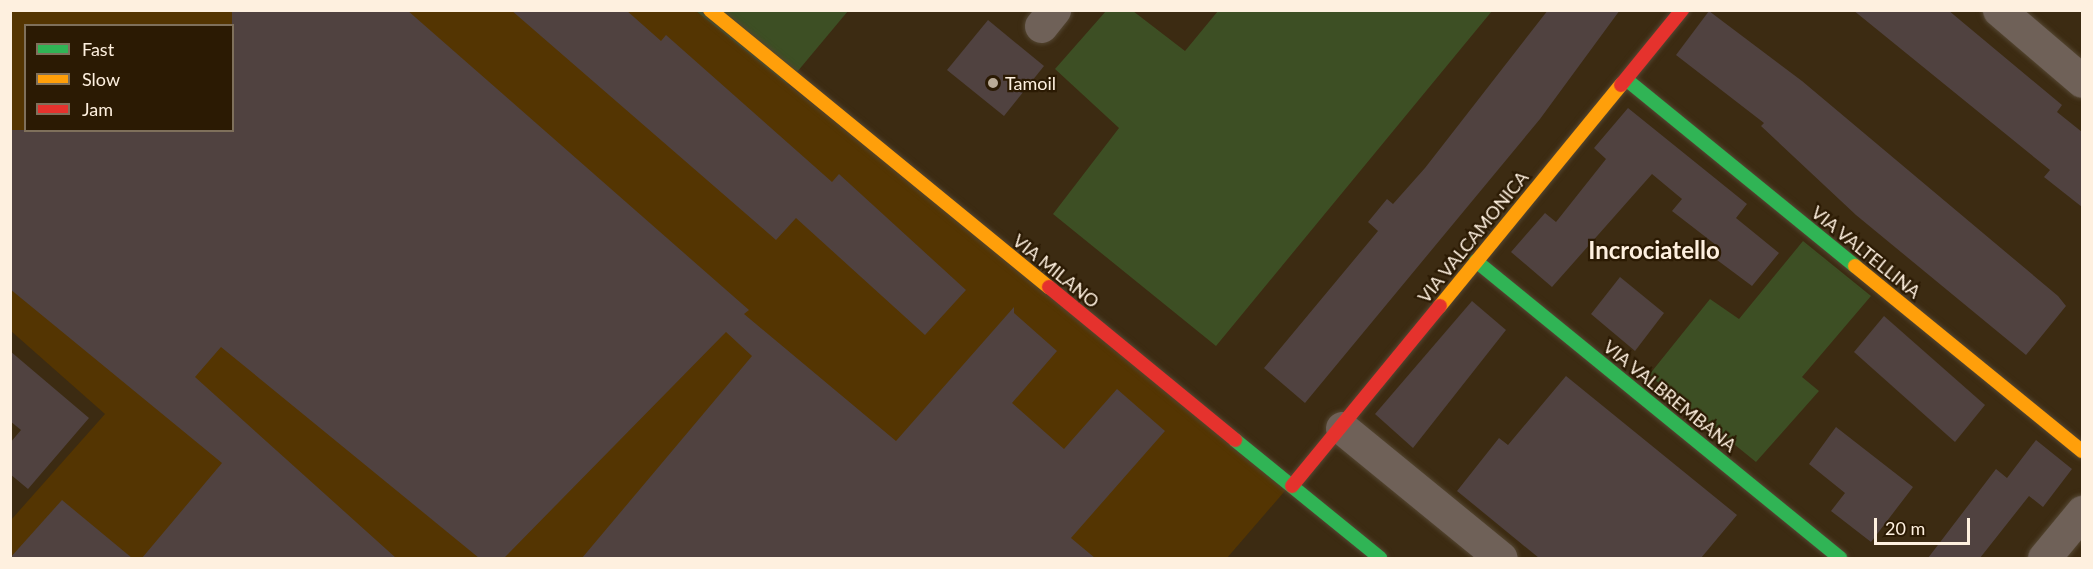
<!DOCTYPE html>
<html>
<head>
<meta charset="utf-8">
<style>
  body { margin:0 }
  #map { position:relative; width:2093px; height:569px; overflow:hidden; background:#3c2b12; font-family:Lato,sans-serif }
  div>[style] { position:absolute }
  .built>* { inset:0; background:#543502 }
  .green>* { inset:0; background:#3d4f24 }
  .building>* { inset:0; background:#504240 }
  .roads { filter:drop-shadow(0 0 2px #544632) drop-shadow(0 0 2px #544632) }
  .street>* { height:33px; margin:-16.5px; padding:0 16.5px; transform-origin:16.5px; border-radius:16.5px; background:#6f6158 }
  .fast>* { height:14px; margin:-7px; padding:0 7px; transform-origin:7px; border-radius:7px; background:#30b455 }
  .slow>* { height:14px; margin:-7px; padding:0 7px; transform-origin:7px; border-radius:7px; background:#ff9f0a }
  .jam>* { height:14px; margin:-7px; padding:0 7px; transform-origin:7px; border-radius:7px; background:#e5322d }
  .dots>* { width:16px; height:16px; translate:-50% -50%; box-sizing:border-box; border:3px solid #2b1a03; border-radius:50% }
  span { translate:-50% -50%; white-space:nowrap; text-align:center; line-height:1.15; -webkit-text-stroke:4.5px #2b1a03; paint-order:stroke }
  .poi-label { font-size:18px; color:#fef0df }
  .left { translate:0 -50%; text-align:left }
  .street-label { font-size:18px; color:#fef0df }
  .district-label { font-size:24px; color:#fef0df; font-weight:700 }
  .frame { position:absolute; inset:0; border:12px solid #fef0df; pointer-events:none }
  .legend { position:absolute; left:24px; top:24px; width:210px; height:108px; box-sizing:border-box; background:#2b1a03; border:2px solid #7f705b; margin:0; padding:8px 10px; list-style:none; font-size:18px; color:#fef0df }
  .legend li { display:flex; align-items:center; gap:12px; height:30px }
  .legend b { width:30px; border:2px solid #7f705b }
  .scale { position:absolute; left:1874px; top:518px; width:96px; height:27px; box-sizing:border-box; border:3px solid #fef0df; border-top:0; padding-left:8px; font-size:18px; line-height:21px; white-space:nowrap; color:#fef0df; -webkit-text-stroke:4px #2b1a03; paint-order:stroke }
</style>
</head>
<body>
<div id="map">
  <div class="built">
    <div style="clip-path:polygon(evenodd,11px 11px,696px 11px,1290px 485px,1227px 558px,11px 558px,11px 520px,105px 414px,11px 331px,11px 11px,26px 26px,232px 26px,232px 130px,26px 130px,26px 26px)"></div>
  </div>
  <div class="green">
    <div style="clip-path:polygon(696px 11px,848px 11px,787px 84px)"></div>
    <div style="clip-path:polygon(1106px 11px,1133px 11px,1185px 51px,1218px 11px,1492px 11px,1216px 346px,1053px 214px,1119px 128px,1055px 69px)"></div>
    <div style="clip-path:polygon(1803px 241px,1871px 296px,1802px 377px,1819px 391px,1756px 462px,1649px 375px,1710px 299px,1739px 319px)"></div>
  </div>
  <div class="building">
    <div style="clip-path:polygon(232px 10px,407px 10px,749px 310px,744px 314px,896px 441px,1014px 307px,1014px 313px,1057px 351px,1012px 403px,1064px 449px,1117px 389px,1165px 431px,1071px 538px,1095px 558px,582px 558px,752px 356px,726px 332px,504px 558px,479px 558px,221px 347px,195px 377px,396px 558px,142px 558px,222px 463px,10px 289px,10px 130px,232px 130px)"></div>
    <div style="clip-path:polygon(511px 10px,626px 10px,661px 41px,666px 35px,832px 182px,839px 174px,966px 290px,925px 335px,796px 218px,776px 240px)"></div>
    <div style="clip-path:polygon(1548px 10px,1620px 10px,1540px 119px,1305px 403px,1264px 368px,1378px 231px,1368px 222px,1387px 199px,1393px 204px,1425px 168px)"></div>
    <div style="clip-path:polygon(1853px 10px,1948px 10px,2062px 105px,2057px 112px,2082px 132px,2082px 207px,2044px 177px,2050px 170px)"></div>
    <div style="clip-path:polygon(1709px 11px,1802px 81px,2058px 296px,2066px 306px,2026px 355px,1856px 215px,1761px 126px,1764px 123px,1676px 55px)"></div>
    <div style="clip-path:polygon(988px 20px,1044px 66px,1004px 116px,947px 70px)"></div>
    <div style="clip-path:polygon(1628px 108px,1747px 204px,1736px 218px,1779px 253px,1752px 286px,1709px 254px,1716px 245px,1672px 211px,1682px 199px,1652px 174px,1552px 287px,1511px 252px,1545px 213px,1556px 222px,1606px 159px,1594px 148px)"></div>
    <div style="clip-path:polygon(1620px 277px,1664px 313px,1635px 351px,1591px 314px)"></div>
    <div style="clip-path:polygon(1472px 301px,1506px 330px,1413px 448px,1375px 414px)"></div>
    <div style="clip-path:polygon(1884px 316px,1985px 405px,1955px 442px,1854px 352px)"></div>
    <div style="clip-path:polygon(10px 351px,89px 418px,28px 489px,10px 474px,10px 443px,21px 430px,10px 421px)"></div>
    <div style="clip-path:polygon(1566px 376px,1737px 515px,1701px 558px,1539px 558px,1457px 491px,1499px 438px,1508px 445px)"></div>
    <div style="clip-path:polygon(1836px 427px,1913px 487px,1871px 542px,1831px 511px,1845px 493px,1809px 464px)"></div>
    <div style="clip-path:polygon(2036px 440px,2072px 469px,2043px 507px,2029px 496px,1980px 558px,1928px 558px,1996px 469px,2007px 478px)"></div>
    <div style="clip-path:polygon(62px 500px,132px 558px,10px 558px)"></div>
  </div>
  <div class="roads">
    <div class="street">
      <div style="left:1999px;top:10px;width:109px;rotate:40.5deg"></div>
      <div style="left:1041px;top:26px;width:21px;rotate:-51deg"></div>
      <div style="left:1342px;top:428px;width:205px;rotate:39.3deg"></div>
      <div style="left:2044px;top:558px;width:60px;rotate:-50.4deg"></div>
    </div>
    <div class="fast">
      <div style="left:1627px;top:80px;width:294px;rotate:39.2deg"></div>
      <div style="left:1476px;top:261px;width:470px;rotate:39.2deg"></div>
      <div style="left:1235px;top:440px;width:187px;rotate:39.1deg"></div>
    </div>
    <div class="slow">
      <div style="left:710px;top:10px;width:438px;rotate:39.3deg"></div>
      <div style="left:1855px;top:266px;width:293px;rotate:39.2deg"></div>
      <div style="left:1440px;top:306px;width:286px;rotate:-50.7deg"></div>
    </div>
    <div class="jam">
      <div style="left:1621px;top:85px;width:97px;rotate:-50.9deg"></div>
      <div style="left:1049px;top:287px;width:241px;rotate:39.4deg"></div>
      <div style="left:1292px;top:486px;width:233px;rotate:-50.6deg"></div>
    </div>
  </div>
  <div class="dots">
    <div style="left:993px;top:83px;background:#baab97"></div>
  </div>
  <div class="poi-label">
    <span class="left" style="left:1005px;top:83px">Tamoil</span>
  </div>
  <div class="street-label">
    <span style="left:1473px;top:237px;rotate:-51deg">VIA VALCAMONICA</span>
    <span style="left:1866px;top:252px;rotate:39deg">VIA VALTELLINA</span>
    <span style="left:1056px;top:271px;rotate:39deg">VIA MILANO</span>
    <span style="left:1670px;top:396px;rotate:39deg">VIA VALBREMBANA</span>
  </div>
  <div class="district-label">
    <span style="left:1654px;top:250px">Incrociatello</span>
  </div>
  <div class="frame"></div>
  <ul class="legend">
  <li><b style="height:8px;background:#30b455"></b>Fast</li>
  <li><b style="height:8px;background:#ff9f0a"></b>Slow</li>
  <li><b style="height:8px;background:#e5322d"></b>Jam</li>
  </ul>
  <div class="scale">20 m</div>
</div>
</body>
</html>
